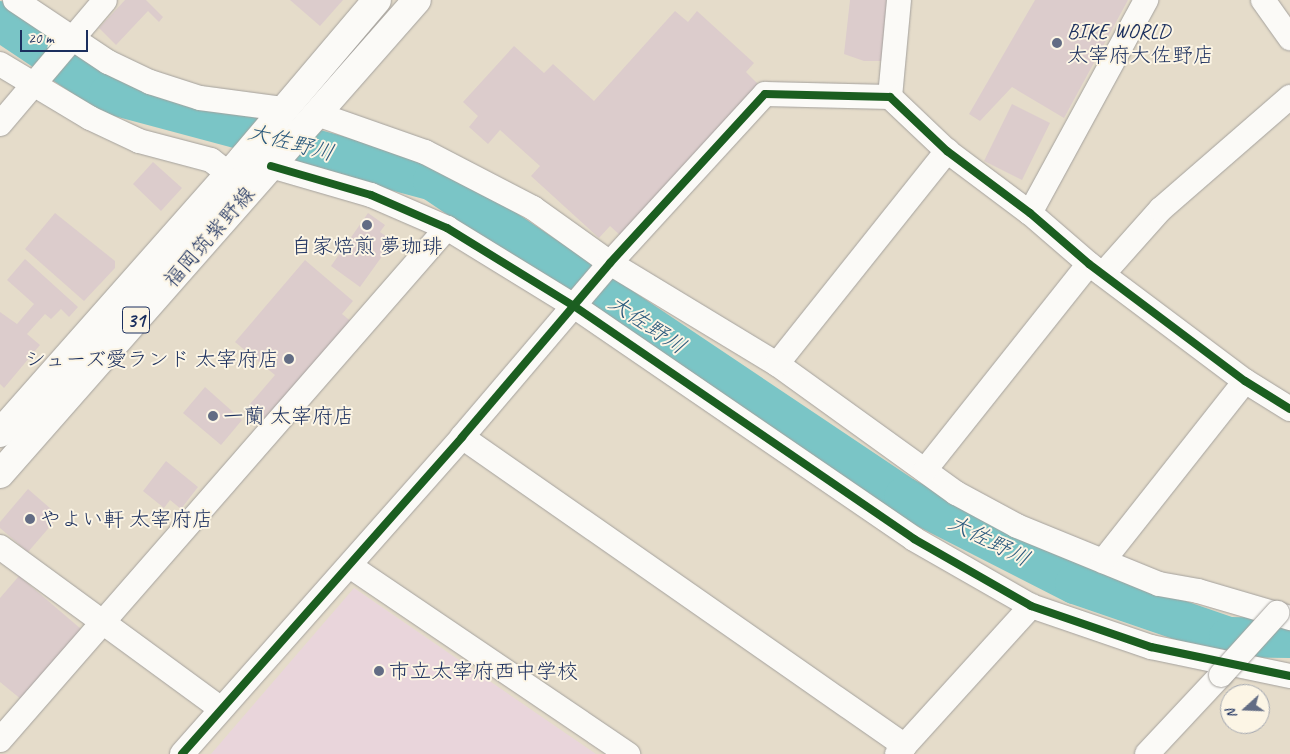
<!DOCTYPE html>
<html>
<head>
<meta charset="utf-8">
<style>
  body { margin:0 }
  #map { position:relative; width:1290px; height:754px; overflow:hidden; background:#e5dcca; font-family:Caveat,"Klee One",sans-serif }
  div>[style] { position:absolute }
  .built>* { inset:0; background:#e9d5db }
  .river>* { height:40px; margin:-20px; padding:0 20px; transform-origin:20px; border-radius:20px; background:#7ac5c6 }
  .building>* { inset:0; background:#dccccc }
  .roads { filter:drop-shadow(0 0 1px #a4a19d) drop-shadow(0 0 1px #a4a19d) }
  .minor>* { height:24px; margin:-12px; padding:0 12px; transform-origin:12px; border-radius:12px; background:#fbfaf7 }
  .major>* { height:28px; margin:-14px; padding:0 14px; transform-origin:14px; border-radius:14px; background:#fbfaf7 }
  .bridges { filter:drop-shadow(0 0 1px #a4a19d) drop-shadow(0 0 1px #a4a19d) }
  .minor-bridge>* { height:24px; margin:-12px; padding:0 12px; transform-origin:12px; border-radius:12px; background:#fbfaf7 }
  .cycleway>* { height:8px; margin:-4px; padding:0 4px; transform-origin:4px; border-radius:4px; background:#1b5e20 }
  .dots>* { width:14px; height:14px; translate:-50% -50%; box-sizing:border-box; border:2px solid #fcf5e5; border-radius:50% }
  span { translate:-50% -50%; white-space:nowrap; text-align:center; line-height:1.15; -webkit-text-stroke:4px #fcf5e5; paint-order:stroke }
  .shield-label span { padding:1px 4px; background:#fcf5e5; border:1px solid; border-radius:4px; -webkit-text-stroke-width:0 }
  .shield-label { font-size:20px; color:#1b2f5e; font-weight:700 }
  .poi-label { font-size:21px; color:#1b2f5e }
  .left { translate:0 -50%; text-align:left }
  .right { translate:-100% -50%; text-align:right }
  .street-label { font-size:21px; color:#1b2f5e }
  .water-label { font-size:22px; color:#2a597d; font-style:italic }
  .north { position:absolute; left:1220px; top:684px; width:50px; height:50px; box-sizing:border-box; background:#fcf5e5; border:1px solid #a2a6af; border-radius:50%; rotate:250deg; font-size:14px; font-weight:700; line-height:20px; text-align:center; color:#1b2f5e }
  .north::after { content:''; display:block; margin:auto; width:18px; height:22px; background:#626c84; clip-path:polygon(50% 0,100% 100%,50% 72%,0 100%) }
  .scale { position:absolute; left:20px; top:30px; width:68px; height:22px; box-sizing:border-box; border:2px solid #1b2f5e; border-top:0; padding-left:6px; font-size:15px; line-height:18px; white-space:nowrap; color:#1b2f5e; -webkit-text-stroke:4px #fcf5e5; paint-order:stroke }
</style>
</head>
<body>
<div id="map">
  <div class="built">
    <div style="clip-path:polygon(354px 588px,596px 754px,211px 754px)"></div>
  </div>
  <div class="river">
    <div style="left:0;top:21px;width:131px;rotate:33.8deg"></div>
    <div style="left:109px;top:94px;width:335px;rotate:15deg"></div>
    <div style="left:433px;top:181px;width:567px;rotate:33.86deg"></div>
    <div style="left:904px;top:497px;width:192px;rotate:27deg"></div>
    <div style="left:1075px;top:584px;width:163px;rotate:19deg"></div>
    <div style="left:1229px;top:637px;width:61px;rotate:0.9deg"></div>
  </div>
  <div class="building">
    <div style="clip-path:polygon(125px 0,146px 0,163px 17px,159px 22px,148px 11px,116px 45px,99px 28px)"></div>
    <div style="clip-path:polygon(290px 0,343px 0,320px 26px)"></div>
    <div style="clip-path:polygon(850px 0,893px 0,883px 61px,864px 61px,844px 54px)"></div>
    <div style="clip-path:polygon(1035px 0,1128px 0,1064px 118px,1012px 87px,980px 121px,969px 114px)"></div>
    <div style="clip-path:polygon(675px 11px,688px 22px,697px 11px,754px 63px,746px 72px,759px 85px,622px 237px,610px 226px,599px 238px,531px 176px,540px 166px,500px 130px,488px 144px,469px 127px,478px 116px,463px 102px,514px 46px,544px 73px,553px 64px,594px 101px)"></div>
    <div style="clip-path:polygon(1012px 104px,1050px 123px,1022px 180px,984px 161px)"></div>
    <div style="clip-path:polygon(153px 162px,182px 188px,161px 211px,133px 184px)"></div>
    <div style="clip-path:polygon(55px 213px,115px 261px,115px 268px,84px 301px,25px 249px)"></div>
    <div style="clip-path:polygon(368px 213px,385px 225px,380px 232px,393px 241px,360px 287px,331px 266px)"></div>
    <div style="clip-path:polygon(25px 259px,78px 307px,69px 317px,61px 309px,51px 319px,45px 314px,27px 334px,40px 345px,4px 388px,0 384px,0 312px,17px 324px,34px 304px,7px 280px)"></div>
    <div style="clip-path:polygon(305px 260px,353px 301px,342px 314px,353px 323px,265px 429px,244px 411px,275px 375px,235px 342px)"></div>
    <div style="clip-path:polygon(205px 387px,242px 420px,221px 445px,183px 413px)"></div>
    <div style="clip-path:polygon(166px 461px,198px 487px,181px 509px,170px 500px,164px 508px,143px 491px)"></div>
    <div style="clip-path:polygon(28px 489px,59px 516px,28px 552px,0 528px,0 522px)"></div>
    <div style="clip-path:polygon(19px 576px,81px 629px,22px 700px,0 682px,0 598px)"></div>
  </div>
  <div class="roads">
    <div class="minor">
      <div style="left:15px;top:0;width:112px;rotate:33.7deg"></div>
      <div style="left:108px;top:62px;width:47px;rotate:25.5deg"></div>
      <div style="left:150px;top:82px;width:52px;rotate:17.7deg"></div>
      <div style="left:200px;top:98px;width:83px;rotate:7.6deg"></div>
      <div style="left:1263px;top:0;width:47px;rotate:54.6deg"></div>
      <div style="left:0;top:64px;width:105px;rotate:31deg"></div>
      <div style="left:90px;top:118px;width:54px;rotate:25.1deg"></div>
      <div style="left:139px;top:141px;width:74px;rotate:14.8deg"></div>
      <div style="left:211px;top:160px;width:23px;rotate:38deg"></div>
      <div style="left:890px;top:97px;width:97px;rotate:-84.7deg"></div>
      <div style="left:317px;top:114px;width:114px;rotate:19.4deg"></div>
      <div style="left:425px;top:152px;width:122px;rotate:27.4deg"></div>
      <div style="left:533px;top:208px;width:95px;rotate:35.5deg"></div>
      <div style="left:610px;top:263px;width:195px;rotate:31.2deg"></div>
      <div style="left:777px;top:364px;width:221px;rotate:35.8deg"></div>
      <div style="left:956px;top:493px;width:69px;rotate:28.4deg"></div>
      <div style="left:1017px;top:526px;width:153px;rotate:22.2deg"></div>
      <div style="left:1159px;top:584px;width:40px;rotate:10deg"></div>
      <div style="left:1198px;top:591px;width:96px;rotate:16.4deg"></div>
      <div style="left:0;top:124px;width:162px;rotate:-49.7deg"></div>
      <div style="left:271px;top:166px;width:104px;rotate:16.2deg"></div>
      <div style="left:371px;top:195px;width:83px;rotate:23.5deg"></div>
      <div style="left:447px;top:228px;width:149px;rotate:31.6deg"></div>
      <div style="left:574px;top:306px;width:412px;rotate:34.4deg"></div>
      <div style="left:914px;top:539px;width:135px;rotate:29.8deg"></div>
      <div style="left:1031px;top:606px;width:127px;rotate:18.9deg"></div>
      <div style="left:1151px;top:647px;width:142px;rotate:11.8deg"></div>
      <div style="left:1030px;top:213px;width:243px;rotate:-61.4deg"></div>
      <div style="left:1103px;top:274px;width:87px;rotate:-48.3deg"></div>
      <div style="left:1161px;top:209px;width:171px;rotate:-41deg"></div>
      <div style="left:777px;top:364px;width:273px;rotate:-51.4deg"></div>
      <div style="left:462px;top:437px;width:540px;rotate:34.9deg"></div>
      <div style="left:925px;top:470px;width:263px;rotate:-51.5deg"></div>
      <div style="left:0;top:547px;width:274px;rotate:36.2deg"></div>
      <div style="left:1103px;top:561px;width:229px;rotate:-51.7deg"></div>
      <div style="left:350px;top:566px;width:336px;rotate:34.1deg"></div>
      <div style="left:0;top:740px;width:680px;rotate:-48.88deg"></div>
      <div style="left:182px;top:754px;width:423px;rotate:-48.5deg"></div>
      <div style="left:462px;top:437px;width:228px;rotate:-49.6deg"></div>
      <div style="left:610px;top:263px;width:229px;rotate:-47.5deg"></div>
      <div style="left:765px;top:94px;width:125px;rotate:1.4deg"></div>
      <div style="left:890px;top:97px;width:79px;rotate:43.5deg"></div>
      <div style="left:947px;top:151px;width:104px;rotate:36.8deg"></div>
      <div style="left:1030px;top:213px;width:78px;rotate:40.8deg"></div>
      <div style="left:1089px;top:264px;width:195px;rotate:36.9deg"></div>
      <div style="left:1245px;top:381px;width:53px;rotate:31.9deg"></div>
      <div style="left:897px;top:754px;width:200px;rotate:-47.8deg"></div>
      <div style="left:1147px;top:754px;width:108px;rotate:-46.9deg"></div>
    </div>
    <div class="major">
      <div style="left:0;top:433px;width:367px;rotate:-48.5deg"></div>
      <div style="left:243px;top:158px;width:207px;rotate:-49.7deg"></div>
      <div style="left:0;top:474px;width:631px;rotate:-48.66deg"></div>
    </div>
  </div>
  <div class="bridges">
    <div class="minor-bridge">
      <div style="left:1221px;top:675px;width:84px;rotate:-47.9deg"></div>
    </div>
  </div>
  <div class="cycleway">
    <div style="left:271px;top:166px;width:104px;rotate:16.2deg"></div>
    <div style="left:371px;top:195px;width:83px;rotate:23.5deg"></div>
    <div style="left:447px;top:228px;width:149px;rotate:31.6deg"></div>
    <div style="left:574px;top:306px;width:412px;rotate:34.4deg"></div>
    <div style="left:914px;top:539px;width:135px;rotate:29.8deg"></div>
    <div style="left:1031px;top:606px;width:127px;rotate:18.9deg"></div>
    <div style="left:1151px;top:647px;width:142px;rotate:11.8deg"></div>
    <div style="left:182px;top:754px;width:423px;rotate:-48.5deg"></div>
    <div style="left:462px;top:437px;width:228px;rotate:-49.6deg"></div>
    <div style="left:610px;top:263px;width:229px;rotate:-47.5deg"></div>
    <div style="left:765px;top:94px;width:125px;rotate:1.4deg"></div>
    <div style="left:890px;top:97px;width:79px;rotate:43.5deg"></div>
    <div style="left:947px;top:151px;width:104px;rotate:36.8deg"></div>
    <div style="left:1030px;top:213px;width:78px;rotate:40.8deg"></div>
    <div style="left:1089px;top:264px;width:195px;rotate:36.9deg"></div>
    <div style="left:1245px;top:381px;width:53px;rotate:31.9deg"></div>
  </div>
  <div class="dots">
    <div style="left:1057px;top:43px;background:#626c84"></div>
    <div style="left:367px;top:225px;background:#626c84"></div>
    <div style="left:289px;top:359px;background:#626c84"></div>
    <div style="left:213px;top:416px;background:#626c84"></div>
    <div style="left:30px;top:519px;background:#626c84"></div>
    <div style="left:379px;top:671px;background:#626c84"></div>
  </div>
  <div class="shield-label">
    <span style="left:136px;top:320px">31</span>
  </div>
  <div class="poi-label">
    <span class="left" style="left:1067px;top:43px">BIKE WORLD<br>太宰府大佐野店</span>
    <span style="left:367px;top:246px">自家焙煎 夢珈琲</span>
    <span class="right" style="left:279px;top:359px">シューズ愛ランド 太宰府店</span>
    <span class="left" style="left:223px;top:416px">一蘭 太宰府店</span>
    <span class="left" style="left:40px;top:519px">やよい軒 太宰府店</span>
    <span class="left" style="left:389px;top:671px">市立太宰府西中学校</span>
  </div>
  <div class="street-label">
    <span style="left:209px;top:237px;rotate:-49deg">福岡筑紫野線</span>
  </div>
  <div class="water-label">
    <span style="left:291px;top:143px;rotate:15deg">大佐野川</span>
    <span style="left:647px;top:325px;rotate:34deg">大佐野川</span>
    <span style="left:989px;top:541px;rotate:27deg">大佐野川</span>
  </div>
  <div class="north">N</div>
  <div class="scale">20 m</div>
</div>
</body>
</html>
